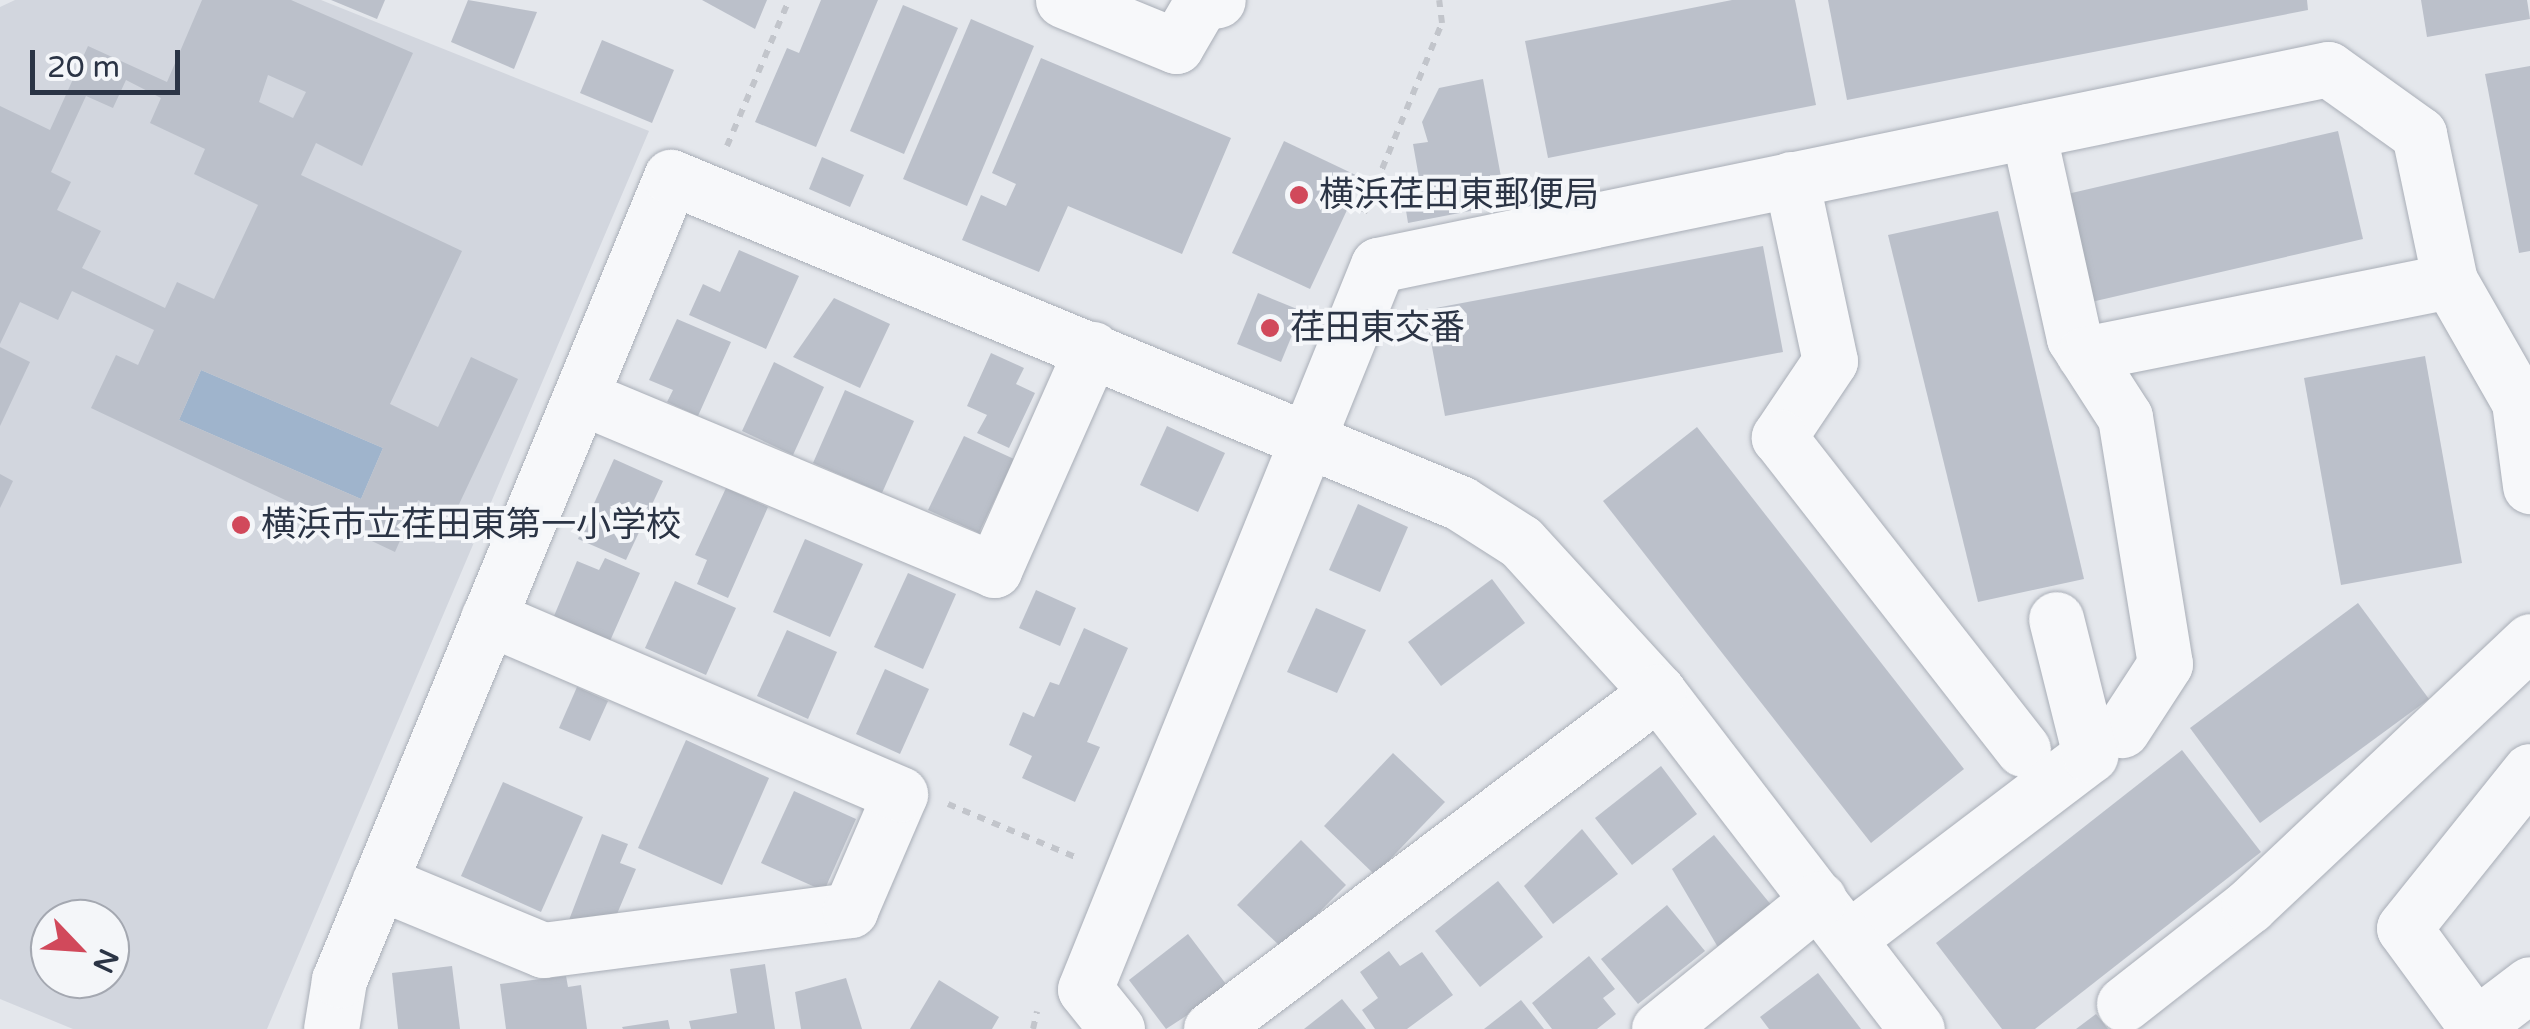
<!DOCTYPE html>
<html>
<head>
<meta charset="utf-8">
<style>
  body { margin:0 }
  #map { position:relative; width:2530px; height:1029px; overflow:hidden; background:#e4e7ec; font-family:"Varela Round","Noto Sans JP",sans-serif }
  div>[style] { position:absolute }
  .built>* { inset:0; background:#d2d6de }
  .water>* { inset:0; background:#9fb4cc }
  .building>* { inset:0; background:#bbc0ca }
  .path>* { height:6px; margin-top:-3px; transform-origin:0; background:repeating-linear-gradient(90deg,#c2c5cb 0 8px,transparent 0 16px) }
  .roads { filter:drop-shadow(0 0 2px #a9aeb7) drop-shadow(0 0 2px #a9aeb7) }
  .minor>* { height:55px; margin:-27.5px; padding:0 27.5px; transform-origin:27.5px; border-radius:27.5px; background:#f7f8fa }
  .dots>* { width:28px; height:28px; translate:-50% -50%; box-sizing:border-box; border:5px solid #f4f6f9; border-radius:50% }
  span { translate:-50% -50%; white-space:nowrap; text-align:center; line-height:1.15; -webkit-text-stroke:8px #f4f6f9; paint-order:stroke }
  .poi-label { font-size:35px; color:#2b3445 }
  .left { translate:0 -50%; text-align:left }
  .north { position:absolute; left:30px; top:899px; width:100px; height:100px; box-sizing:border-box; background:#f4f6f9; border:2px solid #a4a8b1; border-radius:50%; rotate:115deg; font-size:28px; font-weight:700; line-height:40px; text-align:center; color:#2b3445 }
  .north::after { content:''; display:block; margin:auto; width:35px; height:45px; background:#d1495b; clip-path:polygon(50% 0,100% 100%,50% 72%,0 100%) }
  .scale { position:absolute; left:30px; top:50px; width:150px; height:45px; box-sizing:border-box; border:5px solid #2b3445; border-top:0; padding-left:12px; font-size:30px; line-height:35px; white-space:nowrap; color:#2b3445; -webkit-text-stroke:8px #f4f6f9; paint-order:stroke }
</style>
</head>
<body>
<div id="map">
  <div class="built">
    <div style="clip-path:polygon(evenodd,15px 0,321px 0,649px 131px,267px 1029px,73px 1029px,0 999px,0 7px,15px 0,50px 919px,110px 919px,110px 979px,50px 979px,50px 919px)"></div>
  </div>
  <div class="water">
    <div style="clip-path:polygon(201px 370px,383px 448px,361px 499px,179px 420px)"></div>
  </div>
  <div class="building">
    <div style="clip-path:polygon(evenodd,202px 0,291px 0,413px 53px,362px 166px,316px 143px,301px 175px,462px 251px,390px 404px,438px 427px,471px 357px,518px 379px,453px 517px,418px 500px,395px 552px,91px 408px,116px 355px,138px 365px,154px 330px,72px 291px,58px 320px,20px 302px,0 344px,0 106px,50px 130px,88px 46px,167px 82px,202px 0,268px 75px,306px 92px,293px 118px,259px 102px,268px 75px,202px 0,126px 80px,161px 98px,150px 123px,205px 149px,194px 174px,258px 205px,214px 299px,177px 282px,165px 308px,82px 268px,101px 231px,57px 210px,71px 182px,51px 172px,86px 96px,113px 108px,126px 80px,202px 0,201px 370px,383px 448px,361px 499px,179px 420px,201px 370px)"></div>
    <div style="clip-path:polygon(331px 0,385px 0,377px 19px)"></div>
    <div style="clip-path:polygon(468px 0,537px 12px,514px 69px,451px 42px)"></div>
    <div style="clip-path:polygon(702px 0,767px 0,755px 29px)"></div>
    <div style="clip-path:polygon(821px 0,878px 0,816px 147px,755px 122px,787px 48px,799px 53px)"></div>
    <div style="clip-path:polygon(1732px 0,1795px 0,1816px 105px,1548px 158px,1525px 41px)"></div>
    <div style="clip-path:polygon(1828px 0,2307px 0,2308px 10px,1847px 100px)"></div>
    <div style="clip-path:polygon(2421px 0,2527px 0,2530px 19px,2427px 37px)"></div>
    <div style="clip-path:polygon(903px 5px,958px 28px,904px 154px,850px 131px)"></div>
    <div style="clip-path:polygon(971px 19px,1034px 46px,967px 206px,903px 179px)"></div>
    <div style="clip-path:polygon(602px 40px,674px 70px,652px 123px,580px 93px)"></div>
    <div style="clip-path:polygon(1041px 58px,1231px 138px,1182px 254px,1068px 206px,1039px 272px,962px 240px,981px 195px,1006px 206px,1016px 184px,992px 173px)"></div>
    <div style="clip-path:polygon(2530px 66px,2530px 251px,2519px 253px,2485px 74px)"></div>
    <div style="clip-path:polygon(1483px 79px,1506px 204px,1408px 223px,1403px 192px,1421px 189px,1413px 144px,1428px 142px,1422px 122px,1439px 88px)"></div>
    <div style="clip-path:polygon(2338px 131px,2363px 239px,2087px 303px,2063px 195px)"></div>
    <div style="clip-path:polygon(1284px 141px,1362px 178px,1310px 289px,1232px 253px)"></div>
    <div style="clip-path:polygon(822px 157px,864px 175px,850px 207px,809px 189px)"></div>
    <div style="clip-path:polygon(1998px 211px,2084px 579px,1978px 602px,1888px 235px)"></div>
    <div style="clip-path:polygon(1763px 246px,1783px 352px,1445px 416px,1425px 310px)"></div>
    <div style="clip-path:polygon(739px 250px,799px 276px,766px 349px,689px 315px,703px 284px,720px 292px)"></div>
    <div style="clip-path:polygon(1258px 293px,1302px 311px,1281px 362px,1237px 344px)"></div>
    <div style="clip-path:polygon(834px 298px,890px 324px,860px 388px,793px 357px)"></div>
    <div style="clip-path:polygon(677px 319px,731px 342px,698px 416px,667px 402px,673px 390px,649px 380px)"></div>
    <div style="clip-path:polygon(0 347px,30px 362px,0 426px)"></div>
    <div style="clip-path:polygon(991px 353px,1024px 368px,1016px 384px,1035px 393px,1009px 448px,977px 433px,987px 415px,967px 406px)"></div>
    <div style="clip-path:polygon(2425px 356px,2462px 563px,2341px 585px,2304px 378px)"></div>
    <div style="clip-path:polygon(774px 362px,824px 387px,793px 455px,742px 431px)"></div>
    <div style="clip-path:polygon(845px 390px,914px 421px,882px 493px,813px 463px)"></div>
    <div style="clip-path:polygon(1167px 426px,1225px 453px,1198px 512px,1140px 485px)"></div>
    <div style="clip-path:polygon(1697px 427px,1964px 769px,1871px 843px,1603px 501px)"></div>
    <div style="clip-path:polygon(964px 436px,1014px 459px,979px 533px,928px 510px)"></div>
    <div style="clip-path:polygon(614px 459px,663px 481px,626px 560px,578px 539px)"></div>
    <div style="clip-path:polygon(0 474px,13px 481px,0 508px)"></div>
    <div style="clip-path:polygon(726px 488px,768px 507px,728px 598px,697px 584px,707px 560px,695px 555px)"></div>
    <div style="clip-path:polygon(1358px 504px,1408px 527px,1380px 592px,1329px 570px)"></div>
    <div style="clip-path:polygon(805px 539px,863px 564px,830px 637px,773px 612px)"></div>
    <div style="clip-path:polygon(605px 558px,640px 573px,610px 641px,554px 616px,577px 561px,599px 570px)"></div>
    <div style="clip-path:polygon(908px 573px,956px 594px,923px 669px,874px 647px)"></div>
    <div style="clip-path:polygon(1492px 579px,1525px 623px,1441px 686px,1408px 642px)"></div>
    <div style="clip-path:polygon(675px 581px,736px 608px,706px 675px,645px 648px)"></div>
    <div style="clip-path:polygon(1036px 590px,1076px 608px,1060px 646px,1019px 628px)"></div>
    <div style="clip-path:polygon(2358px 603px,2429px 699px,2260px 823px,2190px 728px)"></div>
    <div style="clip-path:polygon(1316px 608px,1366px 630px,1337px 693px,1287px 672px)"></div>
    <div style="clip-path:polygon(1084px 628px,1128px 648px,1087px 742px,1100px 747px,1075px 802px,1022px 778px,1032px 756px,1009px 745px,1023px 712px,1034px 717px,1050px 682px,1059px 685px)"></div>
    <div style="clip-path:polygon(787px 630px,837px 652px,808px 719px,757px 696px)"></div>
    <div style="clip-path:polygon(885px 669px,929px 689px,900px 754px,856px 734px)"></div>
    <div style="clip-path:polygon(577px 687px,608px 701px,590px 741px,559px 728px)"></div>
    <div style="clip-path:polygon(686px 740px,769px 778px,722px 885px,638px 848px)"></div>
    <div style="clip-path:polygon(2182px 750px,2261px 852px,2035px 1029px,2002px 1029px,1936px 943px)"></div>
    <div style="clip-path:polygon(1393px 753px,1445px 802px,1375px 875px,1324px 826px)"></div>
    <div style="clip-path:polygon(1661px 766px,1697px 814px,1632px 865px,1595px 818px)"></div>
    <div style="clip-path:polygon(503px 782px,583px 817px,541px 912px,461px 876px)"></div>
    <div style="clip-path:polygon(794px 791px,856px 819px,824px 891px,761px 863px)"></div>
    <div style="clip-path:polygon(1582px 829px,1618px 874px,1553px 924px,1524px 886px)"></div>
    <div style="clip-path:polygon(602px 834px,628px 844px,620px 863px,636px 869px,614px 921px,569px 920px)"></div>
    <div style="clip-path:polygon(1714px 835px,1772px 906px,1719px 949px,1672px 869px)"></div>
    <div style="clip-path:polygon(1301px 840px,1346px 885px,1283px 949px,1237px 905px)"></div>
    <div style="clip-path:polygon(1498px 881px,1543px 937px,1480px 987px,1435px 931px)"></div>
    <div style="clip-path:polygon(1667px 905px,1705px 951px,1638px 1004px,1601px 959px)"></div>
    <div style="clip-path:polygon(1188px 934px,1229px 988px,1166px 1029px,1129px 980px)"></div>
    <div style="clip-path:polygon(1389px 951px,1400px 966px,1422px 952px,1453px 995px,1407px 1029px,1375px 1029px,1362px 1010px,1378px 998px,1360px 972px)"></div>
    <div style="clip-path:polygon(1589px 956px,1615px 989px,1603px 998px,1616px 1014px,1597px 1029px,1552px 1029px,1532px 1003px)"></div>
    <div style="clip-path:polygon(765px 964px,775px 1029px,691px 1029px,689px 1021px,737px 1013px,730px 969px)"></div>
    <div style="clip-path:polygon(452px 966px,460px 1029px,398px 1029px,392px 973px)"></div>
    <div style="clip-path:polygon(1818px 973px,1861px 1029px,1769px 1029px,1760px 1017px)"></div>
    <div style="clip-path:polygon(566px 976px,568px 987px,581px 985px,587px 1029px,506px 1029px,500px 984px)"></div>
    <div style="clip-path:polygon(846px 978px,862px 1029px,801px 1029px,795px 992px)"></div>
    <div style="clip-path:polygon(939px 980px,999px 1017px,992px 1029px,910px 1029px)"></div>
    <div style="clip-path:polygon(1342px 999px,1366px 1029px,1304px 1029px)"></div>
    <div style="clip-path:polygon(1521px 1000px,1544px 1029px,1484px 1029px)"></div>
    <div style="clip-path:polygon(2096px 1014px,2108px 1029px,2076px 1029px)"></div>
    <div style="clip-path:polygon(668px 1020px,670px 1029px,623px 1029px,622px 1027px)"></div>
  </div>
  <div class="path">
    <div style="left:727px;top:146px;width:159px;rotate:-67deg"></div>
    <div style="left:1364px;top:213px;width:205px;rotate:-67.7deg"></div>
    <div style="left:1442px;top:23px;width:23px;rotate:-97deg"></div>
    <div style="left:948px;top:804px;width:143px;rotate:22.6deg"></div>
    <div style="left:1033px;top:1029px;width:18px;rotate:-77deg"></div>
  </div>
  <div class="roads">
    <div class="minor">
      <div style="left:1063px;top:0;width:122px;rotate:22.2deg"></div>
      <div style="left:1176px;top:46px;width:50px;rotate:-59.8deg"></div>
      <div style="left:1201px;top:3px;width:17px;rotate:-10deg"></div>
      <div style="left:2028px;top:131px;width:212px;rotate:77.5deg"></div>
      <div style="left:2074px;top:338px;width:94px;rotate:57.2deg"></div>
      <div style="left:2125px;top:417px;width:250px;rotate:80.8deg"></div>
      <div style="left:2165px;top:664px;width:79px;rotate:123.1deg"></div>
      <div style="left:1791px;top:179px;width:186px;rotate:77.9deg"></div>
      <div style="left:1830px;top:361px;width:92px;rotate:123.9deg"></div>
      <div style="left:1779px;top:437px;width:396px;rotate:52deg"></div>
      <div style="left:2084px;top:354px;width:373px;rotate:-11.3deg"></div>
      <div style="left:581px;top:397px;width:448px;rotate:22.7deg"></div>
      <div style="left:994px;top:570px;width:242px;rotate:-66.1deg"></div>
      <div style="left:379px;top:882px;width:178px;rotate:22.5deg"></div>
      <div style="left:543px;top:950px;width:310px;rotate:-7.4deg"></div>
      <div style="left:850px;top:910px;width:126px;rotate:-66.7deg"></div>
      <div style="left:900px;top:794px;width:448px;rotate:-156.8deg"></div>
      <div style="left:1849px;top:938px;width:303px;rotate:-37.2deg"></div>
      <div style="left:2090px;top:755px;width:140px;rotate:-104deg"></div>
      <div style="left:2124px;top:1004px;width:159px;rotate:-38.1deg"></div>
      <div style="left:2249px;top:906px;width:386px;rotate:-43.3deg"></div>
      <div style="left:2475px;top:1025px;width:120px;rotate:-126.2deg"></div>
      <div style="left:2404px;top:928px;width:201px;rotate:-51.3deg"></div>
      <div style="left:331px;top:1029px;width:50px;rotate:-80.7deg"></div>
      <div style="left:339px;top:980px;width:869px;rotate:-67.54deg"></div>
      <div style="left:671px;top:177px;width:854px;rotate:22.45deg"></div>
      <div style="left:1460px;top:503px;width:72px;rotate:32.6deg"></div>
      <div style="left:1521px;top:542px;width:203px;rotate:47.6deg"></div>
      <div style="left:1658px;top:692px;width:425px;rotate:52.5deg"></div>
      <div style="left:1117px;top:1029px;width:51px;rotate:-128.7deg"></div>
      <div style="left:1085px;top:989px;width:781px;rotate:-67.97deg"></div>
      <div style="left:1378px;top:265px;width:970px;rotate:-11.66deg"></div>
      <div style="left:2328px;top:69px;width:112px;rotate:35.5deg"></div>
      <div style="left:2419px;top:134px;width:150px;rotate:78.1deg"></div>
      <div style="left:2450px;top:281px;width:139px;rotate:60.3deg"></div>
      <div style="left:2519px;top:402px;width:85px;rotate:82.5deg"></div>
      <div style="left:1211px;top:1029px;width:560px;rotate:-37.01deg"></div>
      <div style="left:1659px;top:1029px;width:206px;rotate:-39.1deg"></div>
      <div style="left:2471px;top:1029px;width:74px;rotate:-37.3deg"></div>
    </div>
  </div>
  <div class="dots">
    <div style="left:1299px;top:195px;background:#d1495b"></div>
    <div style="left:1270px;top:328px;background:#d1495b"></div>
    <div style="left:241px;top:525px;background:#d1495b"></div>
  </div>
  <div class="poi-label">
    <span class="left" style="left:1319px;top:195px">横浜荏田東郵便局</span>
    <span class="left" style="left:1290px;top:328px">荏田東交番</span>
    <span class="left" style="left:261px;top:525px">横浜市立荏田東第一小学校</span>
  </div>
  <div class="north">N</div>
  <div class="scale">20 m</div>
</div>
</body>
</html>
